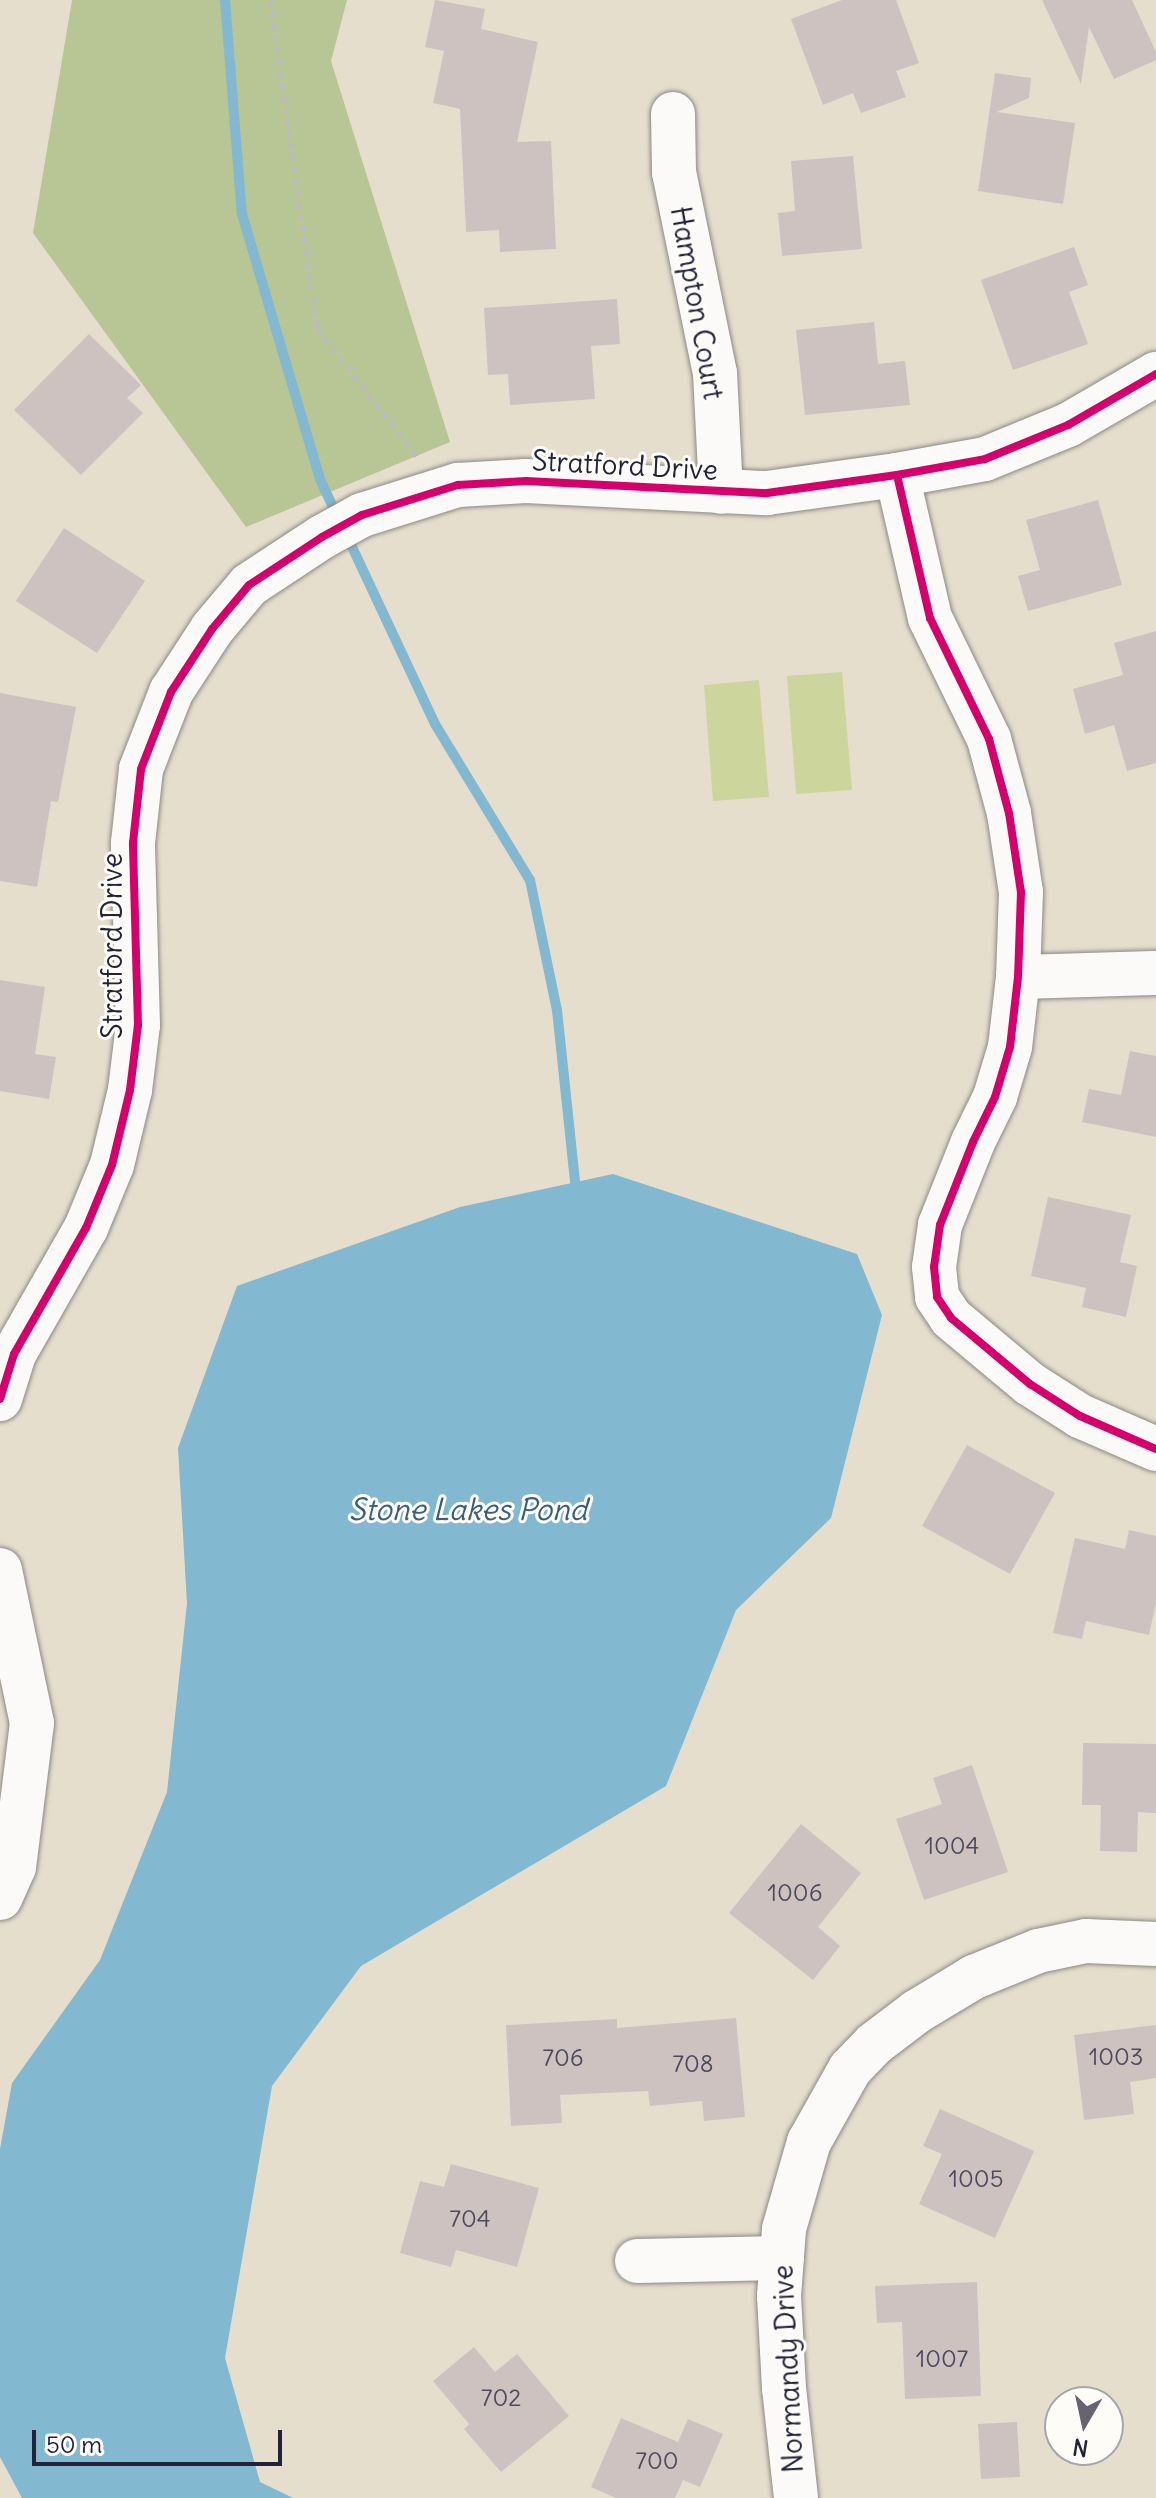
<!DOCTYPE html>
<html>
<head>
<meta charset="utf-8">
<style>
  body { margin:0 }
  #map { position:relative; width:1156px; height:2498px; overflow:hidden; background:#e5decd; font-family:Delius,sans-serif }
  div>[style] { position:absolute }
  .green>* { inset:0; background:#ccd69c }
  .forest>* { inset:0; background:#b7c694 }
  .water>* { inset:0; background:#82b8d0 }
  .stream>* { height:10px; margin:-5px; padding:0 5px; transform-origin:5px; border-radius:5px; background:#82b8d0 }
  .building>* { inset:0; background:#cdc2c0 }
  .path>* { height:5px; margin-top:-2.5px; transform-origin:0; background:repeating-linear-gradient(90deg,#bcbaba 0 6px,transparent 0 12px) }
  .roads { filter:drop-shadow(0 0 2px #8d8985) drop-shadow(0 0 2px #8d8985) }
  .minor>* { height:44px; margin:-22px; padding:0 22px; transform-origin:22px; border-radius:22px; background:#fbfaf8 }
  .cycleway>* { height:8px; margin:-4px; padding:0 4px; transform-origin:4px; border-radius:4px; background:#d6006c }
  span { translate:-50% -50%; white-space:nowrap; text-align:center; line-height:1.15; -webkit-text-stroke:6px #fdfcf7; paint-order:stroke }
  .number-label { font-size:24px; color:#4d4a5c }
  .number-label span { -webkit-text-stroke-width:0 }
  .street-label { font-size:28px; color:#22223b }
  .water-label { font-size:30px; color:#3a5e7e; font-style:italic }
  .north { position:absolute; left:1044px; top:2386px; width:80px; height:80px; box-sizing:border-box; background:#fdfcf7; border:2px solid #a5a5ac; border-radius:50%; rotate:189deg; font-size:22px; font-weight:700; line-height:32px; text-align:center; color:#22223b }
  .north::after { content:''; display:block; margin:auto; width:28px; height:36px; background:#66646e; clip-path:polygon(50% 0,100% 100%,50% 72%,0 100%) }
  .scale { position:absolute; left:32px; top:2430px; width:250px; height:36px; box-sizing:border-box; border:4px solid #22223b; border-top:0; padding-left:10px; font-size:24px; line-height:28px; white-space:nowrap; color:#22223b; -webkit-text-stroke:6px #fdfcf7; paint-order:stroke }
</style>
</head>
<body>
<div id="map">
  <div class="green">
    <div style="clip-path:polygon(842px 672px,852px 790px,796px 794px,787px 676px)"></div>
    <div style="clip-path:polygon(759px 680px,769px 797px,713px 801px,704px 685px)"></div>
  </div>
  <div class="forest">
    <div style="clip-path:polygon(72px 0,347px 0,331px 61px,450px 442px,246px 527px,33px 233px)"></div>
  </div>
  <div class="water">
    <div style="clip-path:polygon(613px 1174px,857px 1254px,882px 1315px,831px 1518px,736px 1610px,666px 1786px,361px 1966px,272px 2086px,225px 2358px,260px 2482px,293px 2498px,22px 2498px,0 2457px,0 2149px,12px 2083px,100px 1960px,167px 1792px,187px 1603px,178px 1448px,237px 1286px,460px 1207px)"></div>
  </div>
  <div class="stream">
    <div style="left:225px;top:0;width:215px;rotate:85.5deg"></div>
    <div style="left:242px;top:214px;width:276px;rotate:73.6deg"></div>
    <div style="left:320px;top:479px;width:41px;rotate:65.3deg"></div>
    <div style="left:346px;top:534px;width:210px;rotate:64.9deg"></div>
    <div style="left:435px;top:724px;width:183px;rotate:58.7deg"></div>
    <div style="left:530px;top:880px;width:133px;rotate:78.3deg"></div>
    <div style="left:557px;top:1010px;width:173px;rotate:84deg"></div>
  </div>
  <div class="building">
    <div style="clip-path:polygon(435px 0,485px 9px,481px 29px,538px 42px,517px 142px,551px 141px,556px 249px,500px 252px,499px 230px,466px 232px,460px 109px,433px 103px,444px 51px,425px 47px)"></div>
    <div style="clip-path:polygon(842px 0,896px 0,919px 63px,896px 71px,906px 97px,861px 113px,853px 93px,823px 105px,791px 19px)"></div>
    <div style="clip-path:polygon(1042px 0,1132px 0,1156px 52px,1156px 60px,1114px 79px,1089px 27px,1081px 84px)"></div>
    <div style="clip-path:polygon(995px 73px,1031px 78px,1029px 98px,997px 112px,1075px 123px,1063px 204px,978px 191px)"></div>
    <div style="clip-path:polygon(853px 156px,862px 249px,782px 256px,778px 213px,795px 211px,791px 161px)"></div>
    <div style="clip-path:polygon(1074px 247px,1088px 285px,1069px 292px,1088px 344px,1013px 370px,981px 280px)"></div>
    <div style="clip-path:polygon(617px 299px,620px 344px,591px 346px,595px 399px,510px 405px,508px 374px,488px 375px,484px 308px)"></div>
    <div style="clip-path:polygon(874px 322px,878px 364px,905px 361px,910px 405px,805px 415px,796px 330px)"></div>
    <div style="clip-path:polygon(89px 334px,141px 385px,127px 398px,143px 413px,81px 475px,14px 410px)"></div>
    <div style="clip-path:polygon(1098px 500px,1122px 585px,1028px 611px,1018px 576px,1040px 570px,1026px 520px)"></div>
    <div style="clip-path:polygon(64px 528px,145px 581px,97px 653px,16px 601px)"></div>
    <div style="clip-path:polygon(1156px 631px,1156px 763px,1127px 771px,1114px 725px,1085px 734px,1073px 689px,1123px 675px,1114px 643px)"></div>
    <div style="clip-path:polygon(0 693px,76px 707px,58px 802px,51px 801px,37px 887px,0 881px)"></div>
    <div style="clip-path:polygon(0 980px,45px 987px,35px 1054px,56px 1057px,49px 1099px,0 1091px)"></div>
    <div style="clip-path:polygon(1130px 1051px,1156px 1056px,1156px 1137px,1082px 1122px,1089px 1089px,1121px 1095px)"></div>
    <div style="clip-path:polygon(1048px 1197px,1131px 1215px,1120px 1262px,1137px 1266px,1126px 1317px,1082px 1307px,1086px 1288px,1031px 1276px)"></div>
    <div style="clip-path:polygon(967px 1445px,1055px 1493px,1010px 1574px,922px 1526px)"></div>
    <div style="clip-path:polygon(1129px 1530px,1156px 1536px,1156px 1603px,1149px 1635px,1086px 1621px,1082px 1639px,1053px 1633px,1075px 1538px,1125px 1549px)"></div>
    <div style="clip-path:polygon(1083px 1743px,1156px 1744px,1156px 1813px,1138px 1812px,1137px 1852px,1100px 1851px,1101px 1805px,1082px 1805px)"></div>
    <div style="clip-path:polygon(972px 1765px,1008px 1872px,924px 1900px,896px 1819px,942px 1804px,933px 1778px)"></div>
    <div style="clip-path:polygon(801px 1824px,861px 1873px,818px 1927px,840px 1946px,813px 1980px,729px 1913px)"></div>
    <div style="clip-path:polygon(736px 2018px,745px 2117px,704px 2121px,702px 2101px,650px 2106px,648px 2091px,560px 2095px,562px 2123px,511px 2126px,506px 2025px,617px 2019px,617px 2028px)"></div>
    <div style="clip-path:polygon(1156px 2025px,1156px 2078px,1130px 2082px,1134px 2114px,1084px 2120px,1074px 2035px)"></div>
    <div style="clip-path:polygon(940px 2109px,1034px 2151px,995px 2238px,919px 2204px,942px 2154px,923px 2146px)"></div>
    <div style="clip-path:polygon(451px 2164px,539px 2188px,517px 2267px,456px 2250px,451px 2267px,400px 2253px,420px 2181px,444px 2187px)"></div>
    <div style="clip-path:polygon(977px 2282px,981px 2396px,905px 2399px,902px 2322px,877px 2323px,875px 2286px)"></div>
    <div style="clip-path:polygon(474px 2347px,495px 2372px,517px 2354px,569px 2416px,501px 2472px,464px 2429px,469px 2424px,433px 2381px)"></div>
    <div style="clip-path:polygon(621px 2418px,678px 2442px,688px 2419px,723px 2434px,700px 2487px,683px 2480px,675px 2498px,616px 2498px,591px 2487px)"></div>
    <div style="clip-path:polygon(1017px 2422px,1020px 2477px,981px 2479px,978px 2424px)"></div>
  </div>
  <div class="path">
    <div style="left:270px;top:0;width:331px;rotate:81.8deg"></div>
    <div style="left:317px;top:328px;width:163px;rotate:52.2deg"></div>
  </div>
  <div class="roads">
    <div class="minor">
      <div style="left:673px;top:114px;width:58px;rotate:89deg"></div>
      <div style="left:674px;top:172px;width:205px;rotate:78.5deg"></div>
      <div style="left:715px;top:373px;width:119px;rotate:87.1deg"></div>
      <div style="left:897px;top:475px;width:147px;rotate:77deg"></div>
      <div style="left:930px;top:618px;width:135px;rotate:64deg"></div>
      <div style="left:989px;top:739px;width:77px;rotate:74.9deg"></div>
      <div style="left:1009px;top:813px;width:80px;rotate:81.4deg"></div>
      <div style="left:1021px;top:892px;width:85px;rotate:92deg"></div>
      <div style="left:1018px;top:977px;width:70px;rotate:96.5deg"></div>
      <div style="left:1010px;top:1047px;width:52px;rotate:106.7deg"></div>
      <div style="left:995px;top:1097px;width:50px;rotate:116.1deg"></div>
      <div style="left:973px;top:1142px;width:89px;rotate:111.7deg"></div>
      <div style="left:940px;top:1225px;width:42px;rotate:98.1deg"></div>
      <div style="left:934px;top:1267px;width:30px;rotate:84deg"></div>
      <div style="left:937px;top:1297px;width:25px;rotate:56deg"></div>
      <div style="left:951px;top:1318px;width:103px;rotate:39.9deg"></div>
      <div style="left:1030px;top:1384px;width:59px;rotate:32.6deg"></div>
      <div style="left:1080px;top:1416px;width:83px;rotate:23.5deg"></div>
      <div style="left:1018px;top:977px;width:138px;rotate:-1.7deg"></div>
      <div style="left:0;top:1399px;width:47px;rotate:-72.7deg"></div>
      <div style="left:14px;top:1354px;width:145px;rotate:-60.3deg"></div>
      <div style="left:86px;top:1228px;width:68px;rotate:-67.6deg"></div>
      <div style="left:112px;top:1165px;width:77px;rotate:-76.5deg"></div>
      <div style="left:130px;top:1090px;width:65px;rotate:-83deg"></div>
      <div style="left:138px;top:1025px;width:182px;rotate:-91.6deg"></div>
      <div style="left:133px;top:843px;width:74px;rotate:-83.8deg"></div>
      <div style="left:141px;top:769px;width:83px;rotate:-68.7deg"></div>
      <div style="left:171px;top:692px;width:75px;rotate:-56.9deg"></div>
      <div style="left:212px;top:629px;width:57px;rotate:-49.9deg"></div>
      <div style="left:249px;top:585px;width:87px;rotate:-33.3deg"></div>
      <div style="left:322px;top:537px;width:46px;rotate:-28.8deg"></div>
      <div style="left:362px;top:515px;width:101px;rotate:-17.4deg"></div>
      <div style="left:458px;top:485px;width:68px;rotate:-3.4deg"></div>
      <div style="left:526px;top:481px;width:241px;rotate:2.9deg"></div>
      <div style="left:767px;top:493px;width:131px;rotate:-7.9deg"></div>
      <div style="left:897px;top:475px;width:89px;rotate:-10.3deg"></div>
      <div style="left:985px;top:459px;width:90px;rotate:-22.3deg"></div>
      <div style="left:1068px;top:425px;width:102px;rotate:-30.1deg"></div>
      <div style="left:0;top:1570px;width:156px;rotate:78.2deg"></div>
      <div style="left:32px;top:1723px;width:145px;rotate:97.1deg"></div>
      <div style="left:14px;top:1867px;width:34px;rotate:114deg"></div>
      <div style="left:637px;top:2261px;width:145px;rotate:-1.2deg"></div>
      <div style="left:796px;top:2498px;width:111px;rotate:-96.2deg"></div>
      <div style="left:784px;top:2388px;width:92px;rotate:-93.1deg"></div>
      <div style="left:779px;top:2296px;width:67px;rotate:-85.7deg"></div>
      <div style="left:784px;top:2229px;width:91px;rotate:-74deg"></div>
      <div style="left:809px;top:2142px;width:84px;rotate:-60.7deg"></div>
      <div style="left:850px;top:2069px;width:35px;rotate:-46deg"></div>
      <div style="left:874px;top:2044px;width:53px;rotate:-37.3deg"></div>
      <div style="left:916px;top:2012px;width:68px;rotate:-31.1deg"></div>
      <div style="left:974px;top:1977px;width:69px;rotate:-22.1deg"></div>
      <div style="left:1038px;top:1951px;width:49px;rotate:-11.8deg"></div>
      <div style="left:1086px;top:1941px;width:70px;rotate:2.5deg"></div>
    </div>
  </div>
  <div class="cycleway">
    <div style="left:897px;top:475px;width:147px;rotate:77deg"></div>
    <div style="left:930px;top:618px;width:135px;rotate:64deg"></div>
    <div style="left:989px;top:739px;width:77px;rotate:74.9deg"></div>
    <div style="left:1009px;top:813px;width:80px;rotate:81.4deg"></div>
    <div style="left:1021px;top:892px;width:85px;rotate:92deg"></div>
    <div style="left:1018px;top:977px;width:70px;rotate:96.5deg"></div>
    <div style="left:1010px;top:1047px;width:52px;rotate:106.7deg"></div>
    <div style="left:995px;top:1097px;width:50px;rotate:116.1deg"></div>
    <div style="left:973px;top:1142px;width:89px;rotate:111.7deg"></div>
    <div style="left:940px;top:1225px;width:42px;rotate:98.1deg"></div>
    <div style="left:934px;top:1267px;width:30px;rotate:84deg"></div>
    <div style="left:937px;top:1297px;width:25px;rotate:56deg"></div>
    <div style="left:951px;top:1318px;width:103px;rotate:39.9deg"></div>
    <div style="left:1030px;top:1384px;width:59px;rotate:32.6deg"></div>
    <div style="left:1080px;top:1416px;width:83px;rotate:23.5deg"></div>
    <div style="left:0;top:1399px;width:47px;rotate:-72.7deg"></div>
    <div style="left:14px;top:1354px;width:145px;rotate:-60.3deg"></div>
    <div style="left:86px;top:1228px;width:68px;rotate:-67.6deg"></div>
    <div style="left:112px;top:1165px;width:77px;rotate:-76.5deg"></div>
    <div style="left:130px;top:1090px;width:65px;rotate:-83deg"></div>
    <div style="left:138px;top:1025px;width:182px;rotate:-91.6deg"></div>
    <div style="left:133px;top:843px;width:74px;rotate:-83.8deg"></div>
    <div style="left:141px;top:769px;width:83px;rotate:-68.7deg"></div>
    <div style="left:171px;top:692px;width:75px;rotate:-56.9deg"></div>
    <div style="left:212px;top:629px;width:57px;rotate:-49.9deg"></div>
    <div style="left:249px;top:585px;width:87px;rotate:-33.3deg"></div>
    <div style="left:322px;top:537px;width:46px;rotate:-28.8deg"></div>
    <div style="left:362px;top:515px;width:101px;rotate:-17.4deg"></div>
    <div style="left:458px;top:485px;width:68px;rotate:-3.4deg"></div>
    <div style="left:526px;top:481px;width:241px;rotate:2.9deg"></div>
    <div style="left:767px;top:493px;width:131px;rotate:-7.9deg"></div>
    <div style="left:897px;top:475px;width:89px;rotate:-10.3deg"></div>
    <div style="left:985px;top:459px;width:90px;rotate:-22.3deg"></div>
    <div style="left:1068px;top:425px;width:102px;rotate:-30.1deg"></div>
  </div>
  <div class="number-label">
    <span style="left:952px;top:1846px">1004</span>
    <span style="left:795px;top:1893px">1006</span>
    <span style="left:1116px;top:2057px">1003</span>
    <span style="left:563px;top:2058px">706</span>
    <span style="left:693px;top:2064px">708</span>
    <span style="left:976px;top:2179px">1005</span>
    <span style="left:470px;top:2219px">704</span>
    <span style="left:942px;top:2359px">1007</span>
    <span style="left:501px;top:2398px">702</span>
    <span style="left:657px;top:2461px">700</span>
  </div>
  <div class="street-label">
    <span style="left:697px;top:303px;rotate:80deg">Hampton Court</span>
    <span style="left:625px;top:465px;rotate:3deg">Stratford Drive</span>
    <span style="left:112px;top:946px;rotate:-90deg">Stratford Drive</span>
    <span style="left:788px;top:2369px;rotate:-93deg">Normandy Drive</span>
  </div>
  <div class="water-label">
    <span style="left:468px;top:1509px">Stone Lakes Pond</span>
  </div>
  <div class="north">N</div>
  <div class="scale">50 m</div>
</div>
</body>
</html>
